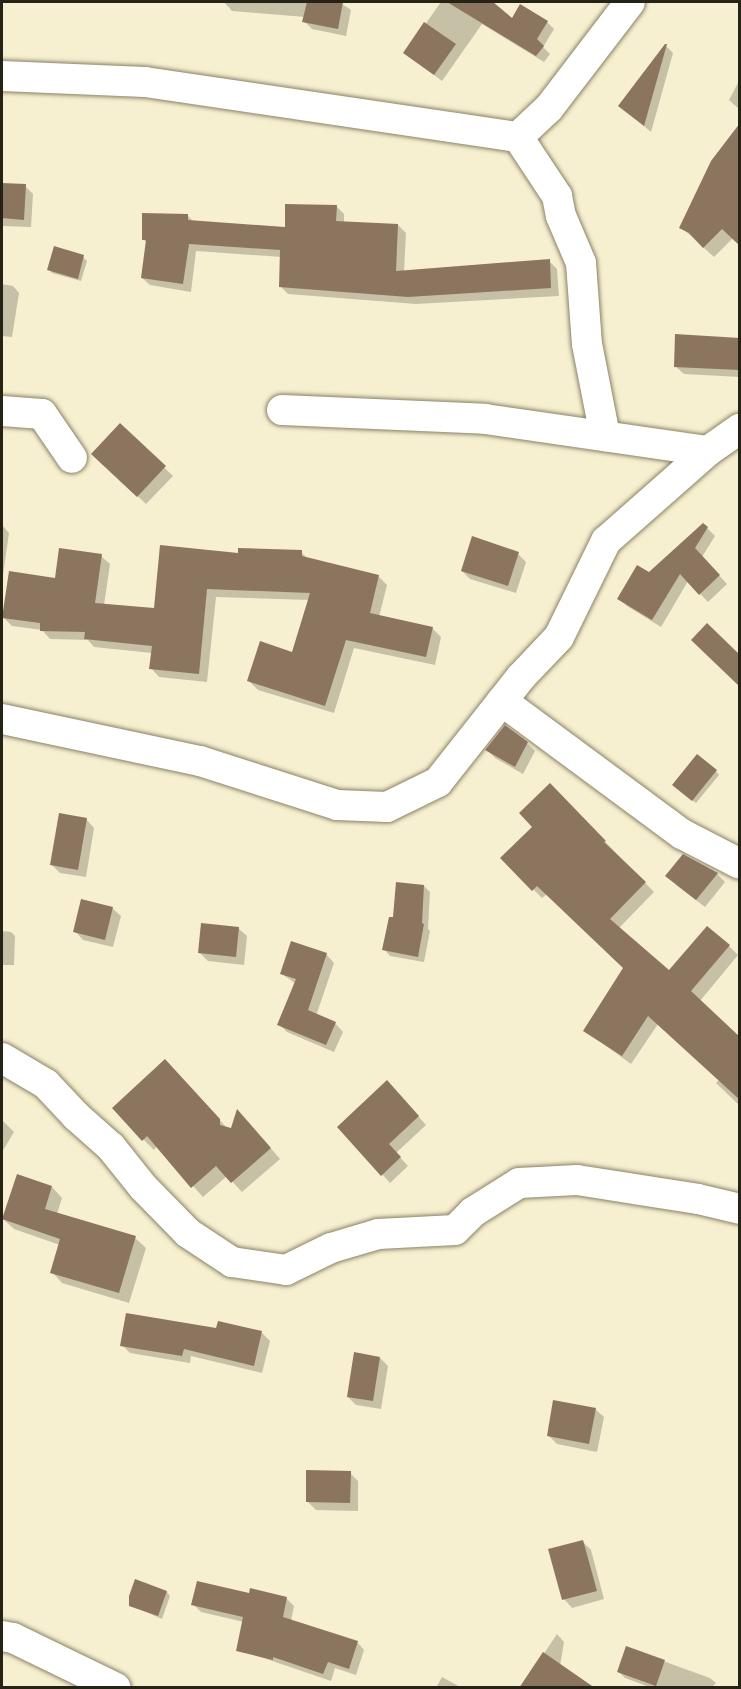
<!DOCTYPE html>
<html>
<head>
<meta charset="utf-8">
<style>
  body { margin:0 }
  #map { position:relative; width:741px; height:1689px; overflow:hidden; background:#f7f0d0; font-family:"IBM Plex Sans",sans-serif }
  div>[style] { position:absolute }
  .shadow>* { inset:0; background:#0003 }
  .building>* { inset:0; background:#8b755f }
  .roads { filter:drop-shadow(0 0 2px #898265) drop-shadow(0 0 2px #898265) }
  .minor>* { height:30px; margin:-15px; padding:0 15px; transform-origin:15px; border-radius:15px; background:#fff }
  span { translate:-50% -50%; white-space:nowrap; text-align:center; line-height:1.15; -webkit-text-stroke:4.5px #fefcf6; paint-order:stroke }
  .frame { position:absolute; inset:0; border:3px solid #252216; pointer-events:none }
</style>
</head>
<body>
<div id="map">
  <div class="shadow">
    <div style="clip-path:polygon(224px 2px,339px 2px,351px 10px,346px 36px,312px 29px,304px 21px,305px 17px,232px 11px)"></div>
    <div style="clip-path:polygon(441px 2px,492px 2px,513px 19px,547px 22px,554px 29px,543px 47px,550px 54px,544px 62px,482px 24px,442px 81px,405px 53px)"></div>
    <div style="clip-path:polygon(666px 46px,673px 53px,651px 132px,620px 106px)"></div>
    <div style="clip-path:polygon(740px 79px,740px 110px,729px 100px)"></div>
    <div style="clip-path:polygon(2px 184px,25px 186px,33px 194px,31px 227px,2px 226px)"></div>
    <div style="clip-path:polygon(336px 206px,344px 214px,344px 223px,398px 225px,406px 233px,404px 272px,549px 261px,557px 269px,559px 296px,416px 304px,288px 294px,280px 286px,282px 257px,196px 251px,191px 292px,150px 285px,142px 278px,147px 243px,143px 239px,188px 216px,194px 222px,286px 228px)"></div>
    <div style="clip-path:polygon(740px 213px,733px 238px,714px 257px,681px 227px)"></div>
    <div style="clip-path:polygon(83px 257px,87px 261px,81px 281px,52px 273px,49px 269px)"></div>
    <div style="clip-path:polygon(2px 284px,13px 286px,19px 293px,12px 337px,2px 336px)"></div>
    <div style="clip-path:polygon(740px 340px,740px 377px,684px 374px,675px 366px)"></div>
    <div style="clip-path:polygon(120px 425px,173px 476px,146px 504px,93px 454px)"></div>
    <div style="clip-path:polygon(2px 525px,9px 533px,2px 582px)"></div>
    <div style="clip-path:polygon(707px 528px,715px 536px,702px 557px,727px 584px,708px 602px,688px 581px,661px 627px,627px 606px,619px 598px)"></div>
    <div style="clip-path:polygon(301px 552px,308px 559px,378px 576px,387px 585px,379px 617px,432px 628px,441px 637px,435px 665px,354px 648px,334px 713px,258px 690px,249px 681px,293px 654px,309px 600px,216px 597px,207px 682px,159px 677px,151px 668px,152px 653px,94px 647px,88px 640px,50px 639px,42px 630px,12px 626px,4px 618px,56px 580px,101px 556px,110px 564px,104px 605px,156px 610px,239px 555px)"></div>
    <div style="clip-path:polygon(518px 554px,526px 562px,516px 593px,470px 579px,462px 571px)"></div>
    <div style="clip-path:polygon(527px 743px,535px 751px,523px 774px,495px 758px,487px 750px)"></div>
    <div style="clip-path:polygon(716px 771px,719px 775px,696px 803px,678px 789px)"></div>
    <div style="clip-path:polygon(550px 785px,654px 892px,619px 928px,669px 972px,729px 946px,738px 955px,700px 1001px,740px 1039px,740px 1106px,716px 1083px,719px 1080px,658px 1024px,631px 1064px,584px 1030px,625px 969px,547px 894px,542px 898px,502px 858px,534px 827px)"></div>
    <div style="clip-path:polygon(86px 819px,94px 828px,86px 877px,60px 873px,52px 865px)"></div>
    <div style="clip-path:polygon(717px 874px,725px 882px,705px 907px,675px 884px)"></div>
    <div style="clip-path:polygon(424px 886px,430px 892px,428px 929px,430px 931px,424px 962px,390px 956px,384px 949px,394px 919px)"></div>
    <div style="clip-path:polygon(112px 908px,121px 916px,113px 947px,83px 940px,75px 931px)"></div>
    <div style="clip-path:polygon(238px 928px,247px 936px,244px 965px,208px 961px,200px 953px)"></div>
    <div style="clip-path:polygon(2px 931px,11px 932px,15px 936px,14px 965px,2px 965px)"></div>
    <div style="clip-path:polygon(326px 954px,334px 963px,316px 1016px,335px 1023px,343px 1032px,334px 1052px,287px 1032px,279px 1024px,296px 984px,282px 974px)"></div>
    <div style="clip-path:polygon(175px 1072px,228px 1129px,232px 1130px,248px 1122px,280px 1159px,242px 1192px,227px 1176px,203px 1197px,157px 1146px,154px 1150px,143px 1139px)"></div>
    <div style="clip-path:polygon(395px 1090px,426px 1125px,396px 1153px,408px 1166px,390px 1183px,382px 1174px)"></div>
    <div style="clip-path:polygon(2px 1120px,14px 1132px,2px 1152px)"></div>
    <div style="clip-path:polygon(52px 1187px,62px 1198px,57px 1214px,135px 1238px,146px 1248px,129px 1303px,62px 1283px,52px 1272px,60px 1245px,14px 1229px,3px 1219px)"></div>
    <div style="clip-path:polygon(217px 1330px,262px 1333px,270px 1341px,262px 1373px,191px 1356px,190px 1363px,130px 1353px,122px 1345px)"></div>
    <div style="clip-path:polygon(380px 1358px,388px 1366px,381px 1409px,356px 1405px,348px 1397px)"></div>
    <div style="clip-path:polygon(595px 1409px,604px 1417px,597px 1452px,557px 1444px,549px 1436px)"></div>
    <div style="clip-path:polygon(350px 1473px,358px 1481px,358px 1511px,316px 1510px,307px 1501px)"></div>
    <div style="clip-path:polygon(583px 1542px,591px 1550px,604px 1599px,572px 1608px,564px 1599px)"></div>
    <div style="clip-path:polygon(167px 1592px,170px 1596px,162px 1619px,130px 1605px)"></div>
    <div style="clip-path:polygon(250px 1595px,287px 1599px,294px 1606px,291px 1621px,357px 1642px,364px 1650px,356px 1675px,335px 1668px,331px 1681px,246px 1652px,244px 1622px,201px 1612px,193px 1604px)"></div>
    <div style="clip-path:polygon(557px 1634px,564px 1642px,560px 1666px,521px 1688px)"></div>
    <div style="clip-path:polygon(627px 1648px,710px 1678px,716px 1683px,711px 1688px,652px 1688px,625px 1678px,619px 1672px)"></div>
    <div style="clip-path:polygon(442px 1677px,462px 1688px,436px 1688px)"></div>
  </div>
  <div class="building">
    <div style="clip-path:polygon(307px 2px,343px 2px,338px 29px,302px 22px)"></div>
    <div style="clip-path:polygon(447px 2px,493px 2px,512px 18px,520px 4px,548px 21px,537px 39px,544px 46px,536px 56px)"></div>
    <div style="clip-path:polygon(424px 22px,456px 44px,434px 75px,403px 53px)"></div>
    <div style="clip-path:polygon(665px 44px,667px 44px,644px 126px,618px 106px)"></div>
    <div style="clip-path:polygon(740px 123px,740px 246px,722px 229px,703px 248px,689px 233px,679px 228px,711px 161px)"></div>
    <div style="clip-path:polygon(2px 183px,26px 184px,24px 220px,2px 218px)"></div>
    <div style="clip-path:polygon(285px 204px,337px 205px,336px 221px,398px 224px,396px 271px,550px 259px,551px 288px,408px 297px,279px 287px,280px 250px,189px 244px,183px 284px,141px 278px,146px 240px,142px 240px,142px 213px,188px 214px,188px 220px,285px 227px)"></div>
    <div style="clip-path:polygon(54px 246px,84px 255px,78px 279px,47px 270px)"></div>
    <div style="clip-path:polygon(675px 334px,740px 338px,740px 370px,674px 367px)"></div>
    <div style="clip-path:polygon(120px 423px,166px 466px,137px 497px,91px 454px)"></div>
    <div style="clip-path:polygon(703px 523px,708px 527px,695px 548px,720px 575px,699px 595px,680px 574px,652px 620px,617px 599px,637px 565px,649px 572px)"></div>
    <div style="clip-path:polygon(472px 536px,519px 552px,508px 586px,461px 571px)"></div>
    <div style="clip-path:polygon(160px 545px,238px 553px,238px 548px,302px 550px,302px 556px,379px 575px,370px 613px,433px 627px,426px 657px,346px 640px,325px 706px,247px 681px,260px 641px,292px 652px,310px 593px,207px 589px,199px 674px,149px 669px,152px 646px,84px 639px,85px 632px,40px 631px,40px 623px,2px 618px,9px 571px,55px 578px,59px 548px,102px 554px,95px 603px,154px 608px)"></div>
    <div style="clip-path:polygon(707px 623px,740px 655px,740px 687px,691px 640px)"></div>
    <div style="clip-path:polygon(505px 725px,528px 742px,515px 767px,485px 750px)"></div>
    <div style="clip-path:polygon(697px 754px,717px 770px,692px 801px,672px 785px)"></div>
    <div style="clip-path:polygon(550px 783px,606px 841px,604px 842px,646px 882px,610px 919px,669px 970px,707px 926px,730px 945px,691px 991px,740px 1037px,740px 1100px,648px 1016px,622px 1056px,583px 1031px,623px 968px,537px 886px,532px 891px,500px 858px,532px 827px,519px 813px)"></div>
    <div style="clip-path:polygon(59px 813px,87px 818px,78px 870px,50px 865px)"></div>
    <div style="clip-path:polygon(683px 854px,718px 873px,696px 900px,665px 876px)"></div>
    <div style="clip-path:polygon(396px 882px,424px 885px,422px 923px,424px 924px,418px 957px,382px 950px,389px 917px,393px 917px)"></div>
    <div style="clip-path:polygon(81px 899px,113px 907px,105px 940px,73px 932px)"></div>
    <div style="clip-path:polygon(201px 923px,239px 927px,236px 957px,198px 953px)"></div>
    <div style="clip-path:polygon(291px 941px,327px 953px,308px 1010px,336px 1022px,326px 1045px,277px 1025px,296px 979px,280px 974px)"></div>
    <div style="clip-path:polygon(165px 1059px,220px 1119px,220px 1125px,231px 1128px,237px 1109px,271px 1148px,231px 1183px,216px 1166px,191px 1188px,147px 1136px,142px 1141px,112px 1108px)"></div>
    <div style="clip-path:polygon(387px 1080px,419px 1116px,389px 1144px,401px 1157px,381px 1176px,337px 1127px)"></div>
    <div style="clip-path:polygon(17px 1174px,52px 1186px,45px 1209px,136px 1236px,119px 1293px,50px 1273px,60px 1239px,2px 1219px)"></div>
    <div style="clip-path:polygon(126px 1313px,216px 1328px,218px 1321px,262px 1331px,254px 1366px,184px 1349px,182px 1356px,120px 1346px)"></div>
    <div style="clip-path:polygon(354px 1352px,380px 1357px,373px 1401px,347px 1397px)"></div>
    <div style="clip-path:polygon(553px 1400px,596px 1408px,589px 1444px,547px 1436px)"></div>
    <div style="clip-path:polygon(306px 1470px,351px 1471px,350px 1503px,306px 1502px)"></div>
    <div style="clip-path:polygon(583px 1540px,597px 1591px,562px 1600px,548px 1549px)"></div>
    <div style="clip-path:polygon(135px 1579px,167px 1591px,158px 1616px,129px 1606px,129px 1596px)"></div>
    <div style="clip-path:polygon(197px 1581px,249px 1593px,250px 1588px,287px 1597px,283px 1617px,358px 1641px,349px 1669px,328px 1662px,323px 1674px,273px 1657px,273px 1660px,236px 1651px,243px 1617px,191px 1605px)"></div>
    <div style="clip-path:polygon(626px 1646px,665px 1660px,656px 1686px,617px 1672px)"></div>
    <div style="clip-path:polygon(543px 1652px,595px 1688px,519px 1688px)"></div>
  </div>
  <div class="roads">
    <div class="minor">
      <div style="left:2px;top:76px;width:143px;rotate:2.4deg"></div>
      <div style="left:145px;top:82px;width:377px;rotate:8.4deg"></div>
      <div style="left:518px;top:137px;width:42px;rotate:-43.1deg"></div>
      <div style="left:549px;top:108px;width:133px;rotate:-52.6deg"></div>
      <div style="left:518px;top:137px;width:71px;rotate:56.5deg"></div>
      <div style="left:557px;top:196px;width:20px;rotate:79deg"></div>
      <div style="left:561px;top:216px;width:51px;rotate:66.9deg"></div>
      <div style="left:581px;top:263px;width:81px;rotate:85.8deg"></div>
      <div style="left:587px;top:344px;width:94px;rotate:78.9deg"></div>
      <div style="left:282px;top:410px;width:203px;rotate:2.5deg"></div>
      <div style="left:485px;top:419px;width:225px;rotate:8.2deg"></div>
      <div style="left:2px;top:411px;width:40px;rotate:4.3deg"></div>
      <div style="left:42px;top:414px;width:53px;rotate:55.7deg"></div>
      <div style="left:502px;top:701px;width:224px;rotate:36.5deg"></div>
      <div style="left:682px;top:834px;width:65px;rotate:27.3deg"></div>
      <div style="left:2px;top:719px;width:202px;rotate:12deg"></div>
      <div style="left:200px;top:761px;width:144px;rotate:17.8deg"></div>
      <div style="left:337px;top:805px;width:50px;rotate:2.3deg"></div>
      <div style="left:387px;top:807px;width:57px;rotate:-26.1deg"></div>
      <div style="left:438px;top:782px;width:134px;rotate:-51.7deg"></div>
      <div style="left:521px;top:677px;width:55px;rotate:-46.5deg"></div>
      <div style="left:559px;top:637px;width:107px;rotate:-63.9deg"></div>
      <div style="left:606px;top:541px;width:136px;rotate:-41.4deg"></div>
      <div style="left:708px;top:451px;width:39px;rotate:-35deg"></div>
      <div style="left:2px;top:1058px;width:51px;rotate:30.6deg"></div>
      <div style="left:46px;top:1084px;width:44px;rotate:46.8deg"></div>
      <div style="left:76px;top:1116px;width:47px;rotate:41.5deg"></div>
      <div style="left:111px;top:1147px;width:51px;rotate:51.3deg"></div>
      <div style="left:143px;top:1187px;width:64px;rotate:45.6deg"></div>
      <div style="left:188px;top:1233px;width:53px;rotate:33.4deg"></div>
      <div style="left:232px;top:1262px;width:55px;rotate:8.4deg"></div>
      <div style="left:286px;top:1270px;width:50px;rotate:-26.1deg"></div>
      <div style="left:331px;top:1248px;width:49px;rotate:-16.6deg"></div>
      <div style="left:378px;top:1234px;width:77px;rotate:-3deg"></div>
      <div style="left:455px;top:1230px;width:25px;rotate:-45deg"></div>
      <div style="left:473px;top:1212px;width:54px;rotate:-32.2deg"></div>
      <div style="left:519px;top:1183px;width:58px;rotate:-3deg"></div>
      <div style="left:577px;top:1180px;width:122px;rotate:8.9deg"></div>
      <div style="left:698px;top:1199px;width:43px;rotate:13.4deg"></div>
      <div style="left:2px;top:1636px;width:11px;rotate:10deg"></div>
      <div style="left:13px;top:1638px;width:114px;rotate:25.9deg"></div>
    </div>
  </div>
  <div class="frame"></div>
</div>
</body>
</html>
